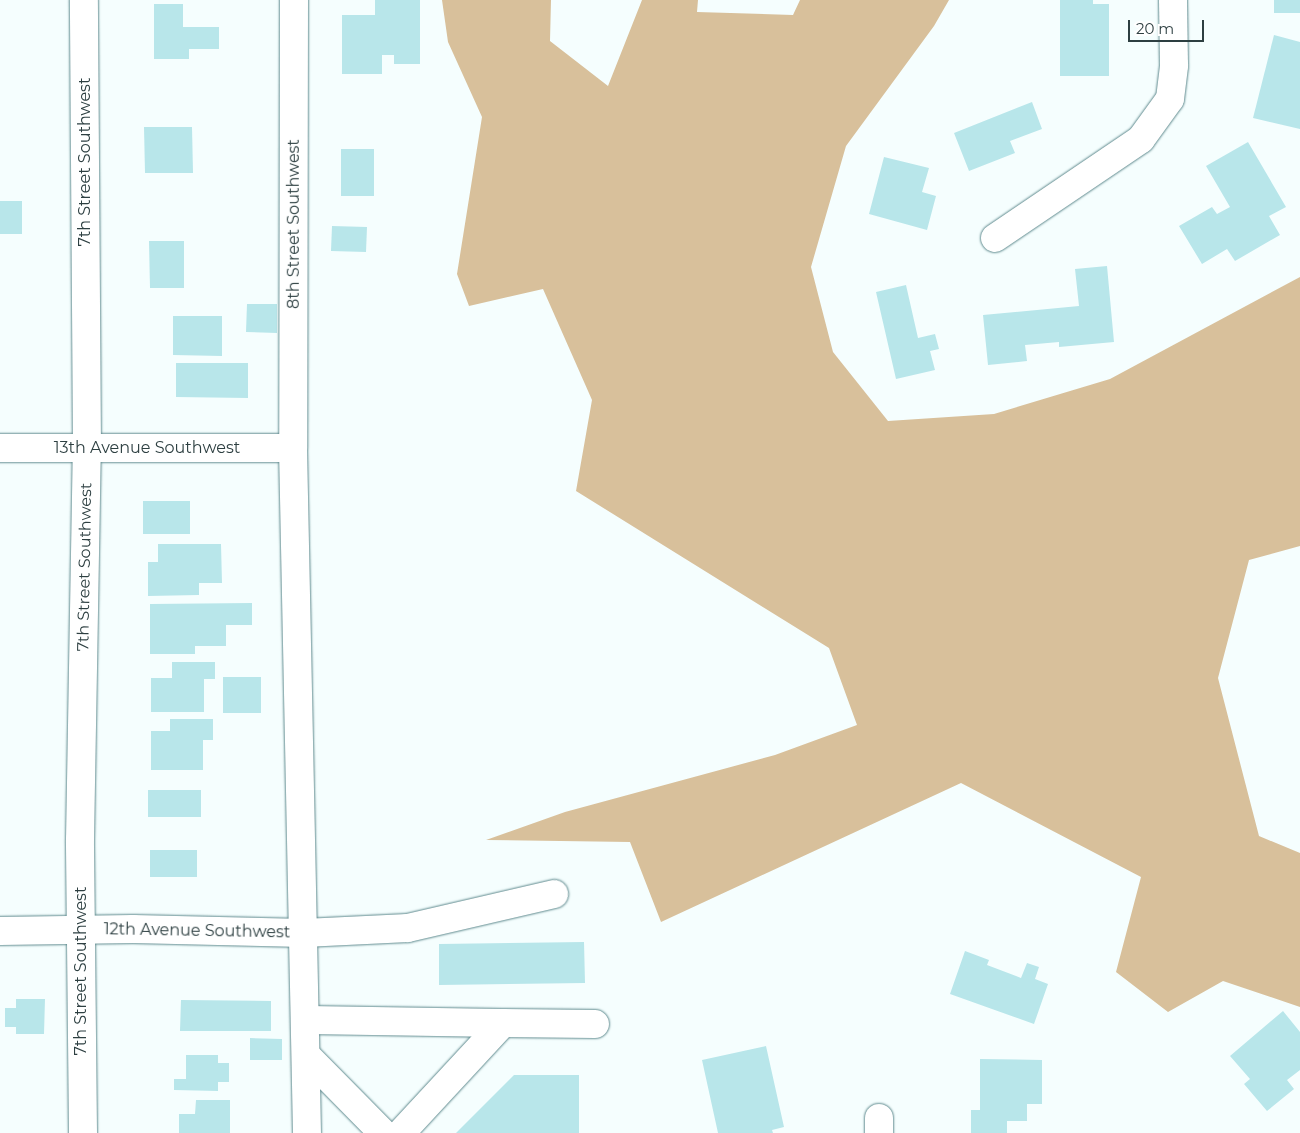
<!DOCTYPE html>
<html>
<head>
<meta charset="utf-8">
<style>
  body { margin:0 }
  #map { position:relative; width:1300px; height:1133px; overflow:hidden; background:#f5fefe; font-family:Montserrat,sans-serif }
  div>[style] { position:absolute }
  .forest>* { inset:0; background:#d8c09b }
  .building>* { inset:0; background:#b8e6ea }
  .roads { filter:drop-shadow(0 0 1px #608b8f) drop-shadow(0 0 1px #608b8f) }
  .minor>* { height:28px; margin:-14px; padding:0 14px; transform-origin:14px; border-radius:14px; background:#fff }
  span { translate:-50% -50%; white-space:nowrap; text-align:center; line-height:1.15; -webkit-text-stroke:5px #fff; paint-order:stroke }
  .street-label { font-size:16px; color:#2d3f41 }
  .scale { position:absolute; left:1128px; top:20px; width:76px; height:22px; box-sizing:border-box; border:2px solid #2d3f41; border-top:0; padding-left:6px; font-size:15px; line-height:18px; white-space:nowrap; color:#2d3f41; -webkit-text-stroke:4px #fff; paint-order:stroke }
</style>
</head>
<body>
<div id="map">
  <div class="forest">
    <div style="clip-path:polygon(442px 0,551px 0,550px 41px,608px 86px,642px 0,698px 0,697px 12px,793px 15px,800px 0,949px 0,934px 26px,846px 146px,811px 267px,833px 352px,888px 421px,994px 414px,1110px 379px,1300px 277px,1300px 546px,1249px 560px,1218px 678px,1259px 836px,1300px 853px,1300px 1007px,1223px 981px,1168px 1012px,1116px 972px,1141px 877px,961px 783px,661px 922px,630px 842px,486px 840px,565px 812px,775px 755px,857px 725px,829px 648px,576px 491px,592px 400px,543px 289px,469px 306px,457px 274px,482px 117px,448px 42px)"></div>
  </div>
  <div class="building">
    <div style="clip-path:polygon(375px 0,420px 0,420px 64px,394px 64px,394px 55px,382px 55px,382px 74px,342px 74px,342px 15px,375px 15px)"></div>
    <div style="clip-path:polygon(1060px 0,1093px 0,1093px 4px,1109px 4px,1109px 76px,1060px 76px)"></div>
    <div style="clip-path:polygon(1274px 0,1300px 0,1300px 13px,1274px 13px)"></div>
    <div style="clip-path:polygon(154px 4px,183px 4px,183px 27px,219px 27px,219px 49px,189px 49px,189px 59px,154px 59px)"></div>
    <div style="clip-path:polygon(1274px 35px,1300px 42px,1300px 129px,1253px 118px)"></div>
    <div style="clip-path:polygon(1032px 102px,1042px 129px,1010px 141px,1015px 153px,969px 171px,954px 133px)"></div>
    <div style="clip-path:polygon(144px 127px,192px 127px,193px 173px,145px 173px)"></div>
    <div style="clip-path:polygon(1248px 142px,1286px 207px,1269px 216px,1280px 235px,1235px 261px,1227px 249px,1202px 264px,1179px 226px,1212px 207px,1217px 214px,1230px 207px,1206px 166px)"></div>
    <div style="clip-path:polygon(341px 149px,374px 149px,374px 196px,341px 196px)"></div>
    <div style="clip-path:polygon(884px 157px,929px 168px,922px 192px,936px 196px,927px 230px,869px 214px)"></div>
    <div style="clip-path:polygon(0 201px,22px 201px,22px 234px,0 234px)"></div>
    <div style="clip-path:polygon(332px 226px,367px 227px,366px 252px,331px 251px)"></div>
    <div style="clip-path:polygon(149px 241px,184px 241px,184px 288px,150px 288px)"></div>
    <div style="clip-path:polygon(1107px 266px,1114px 342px,1059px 347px,1059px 342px,1025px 345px,1027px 361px,988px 365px,983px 315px,1079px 306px,1075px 269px)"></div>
    <div style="clip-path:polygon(906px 285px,918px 338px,935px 334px,939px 349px,930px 351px,935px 370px,896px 379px,876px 292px)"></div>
    <div style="clip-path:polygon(247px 304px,277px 304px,277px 333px,246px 332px)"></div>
    <div style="clip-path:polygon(173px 316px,222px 316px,222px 356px,173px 355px)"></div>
    <div style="clip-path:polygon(176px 363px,248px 363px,248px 398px,176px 397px)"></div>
    <div style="clip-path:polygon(143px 501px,190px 501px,190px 534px,143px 534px)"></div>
    <div style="clip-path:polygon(158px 544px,221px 544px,222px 583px,199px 583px,199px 595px,148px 596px,148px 562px,158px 562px)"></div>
    <div style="clip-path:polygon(252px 603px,252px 625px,226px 625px,226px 646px,195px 646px,195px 654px,150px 654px,150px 604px)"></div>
    <div style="clip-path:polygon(172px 662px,215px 662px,215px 679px,204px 679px,204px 712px,151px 712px,151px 678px,172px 678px)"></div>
    <div style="clip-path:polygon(223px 677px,261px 677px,261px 713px,223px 713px)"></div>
    <div style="clip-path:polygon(170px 719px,213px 719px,213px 740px,203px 740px,203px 770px,151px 770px,151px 731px,170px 731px)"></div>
    <div style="clip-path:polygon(148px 790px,201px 790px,201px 817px,148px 817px)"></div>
    <div style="clip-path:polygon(150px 850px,197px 850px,197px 877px,150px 877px)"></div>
    <div style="clip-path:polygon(584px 942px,585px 983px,439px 985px,439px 944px)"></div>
    <div style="clip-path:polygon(965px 951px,989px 960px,987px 965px,1021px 978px,1027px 963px,1039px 967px,1035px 979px,1048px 984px,1034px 1024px,950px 994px)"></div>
    <div style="clip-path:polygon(16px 999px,45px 999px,44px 1034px,16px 1034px,16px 1027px,5px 1027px,5px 1008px,16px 1008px)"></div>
    <div style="clip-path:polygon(181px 1000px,271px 1001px,271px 1031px,180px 1031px)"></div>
    <div style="clip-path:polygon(1283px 1011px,1300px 1032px,1300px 1070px,1287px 1080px,1294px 1089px,1267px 1111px,1244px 1084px,1250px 1079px,1230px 1056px)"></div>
    <div style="clip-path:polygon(250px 1038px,282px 1039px,282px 1060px,250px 1060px)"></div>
    <div style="clip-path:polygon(766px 1046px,784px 1127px,772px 1130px,773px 1133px,718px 1133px,702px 1060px)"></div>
    <div style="clip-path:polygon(186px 1055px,218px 1055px,218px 1063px,229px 1063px,229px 1082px,218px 1082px,218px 1091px,174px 1090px,174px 1079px,186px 1079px)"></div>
    <div style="clip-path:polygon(980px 1059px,1042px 1060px,1042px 1104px,1027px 1104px,1027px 1121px,1007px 1121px,1007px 1133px,971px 1133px,971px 1110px,980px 1110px)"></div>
    <div style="clip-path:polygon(514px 1075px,579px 1075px,579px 1133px,456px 1133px)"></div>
    <div style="clip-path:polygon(196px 1100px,230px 1100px,230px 1133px,179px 1133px,179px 1114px,195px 1114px)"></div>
  </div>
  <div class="roads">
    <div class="minor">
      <div style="left:294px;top:0;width:448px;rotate:90.1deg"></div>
      <div style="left:293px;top:448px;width:685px;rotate:88.83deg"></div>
      <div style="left:995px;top:238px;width:176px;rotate:-34.1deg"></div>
      <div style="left:1141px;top:139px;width:49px;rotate:-54.1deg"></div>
      <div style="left:1170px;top:99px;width:34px;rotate:-83deg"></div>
      <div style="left:1174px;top:65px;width:65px;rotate:-90.9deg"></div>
      <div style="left:0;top:448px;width:293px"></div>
      <div style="left:0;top:931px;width:133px;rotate:-0.9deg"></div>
      <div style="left:133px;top:929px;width:171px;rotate:1.3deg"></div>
      <div style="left:304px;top:933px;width:104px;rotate:-2.8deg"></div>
      <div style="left:408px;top:928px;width:150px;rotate:-13.1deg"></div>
      <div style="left:306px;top:1020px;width:197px;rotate:0.9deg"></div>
      <div style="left:306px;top:1055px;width:110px;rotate:45.4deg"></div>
      <div style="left:83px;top:1133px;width:293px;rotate:-90.6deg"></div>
      <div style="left:80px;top:840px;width:393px;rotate:-89deg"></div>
      <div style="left:87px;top:447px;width:447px;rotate:-90.4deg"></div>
      <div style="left:401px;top:1133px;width:150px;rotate:-47.2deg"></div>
      <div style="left:503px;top:1023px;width:92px;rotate:0.6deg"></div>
      <div style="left:879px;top:1133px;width:15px;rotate:-90deg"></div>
    </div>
  </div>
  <div class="street-label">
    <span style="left:85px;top:162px;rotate:-90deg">7th Street Southwest</span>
    <span style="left:294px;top:224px;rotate:-90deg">8th Street Southwest</span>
    <span style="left:147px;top:448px">13th Avenue Southwest</span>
    <span style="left:85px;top:567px;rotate:-89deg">7th Street Southwest</span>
    <span style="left:197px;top:931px;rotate:1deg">12th Avenue Southwest</span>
    <span style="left:81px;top:971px;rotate:-90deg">7th Street Southwest</span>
  </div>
  <div class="scale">20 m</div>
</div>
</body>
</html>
